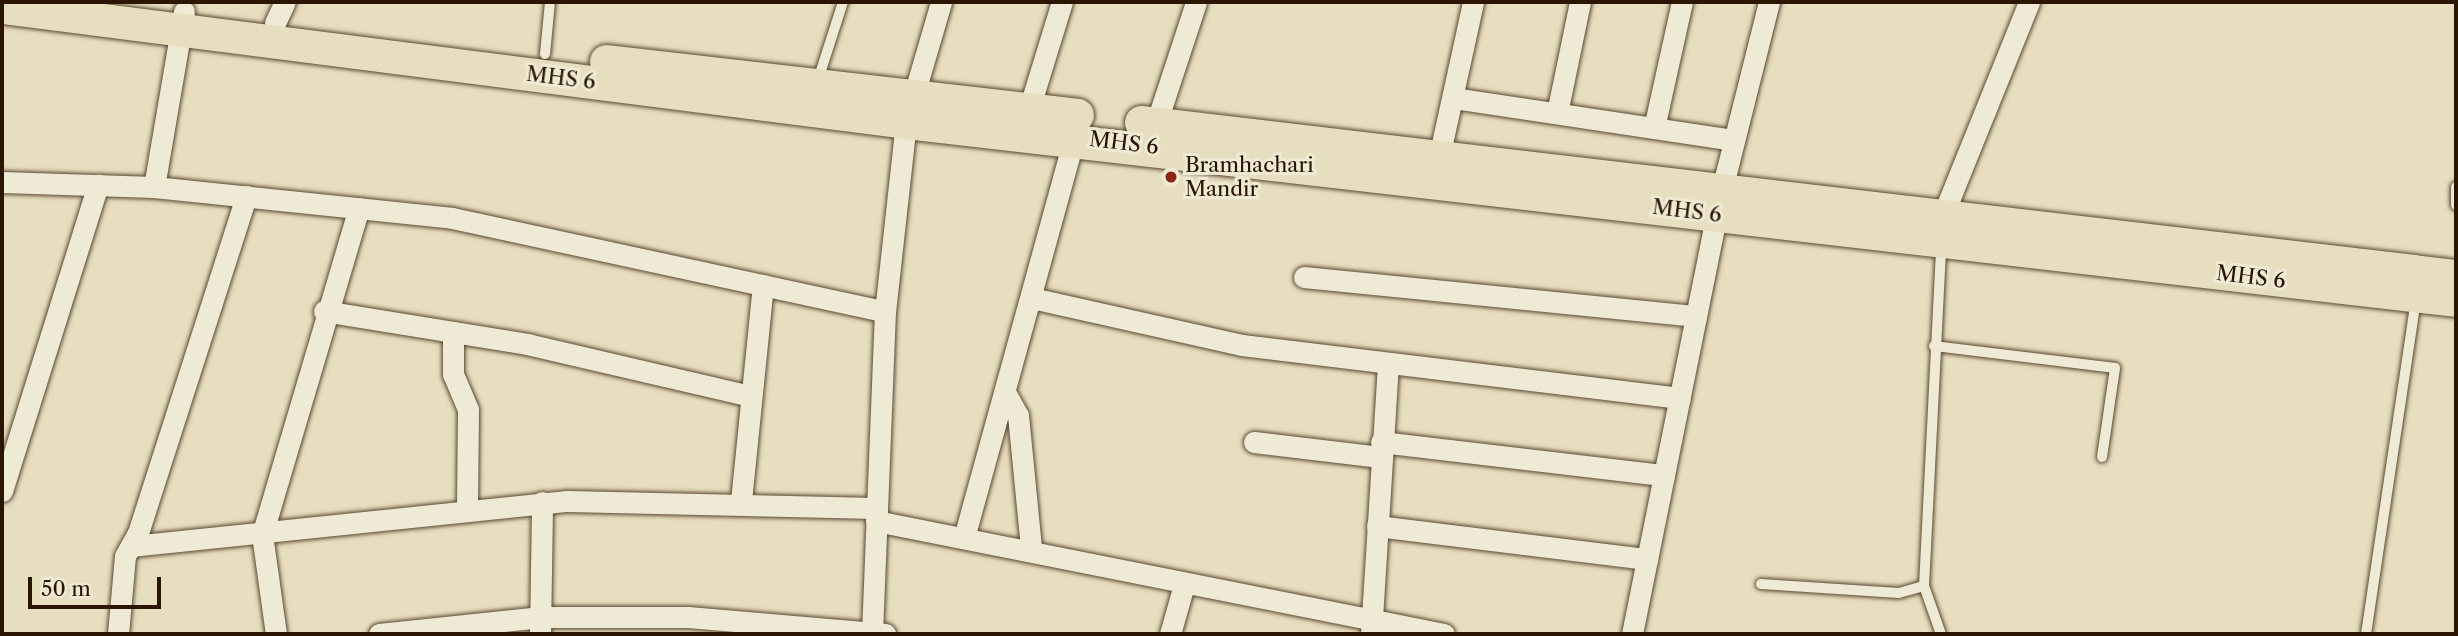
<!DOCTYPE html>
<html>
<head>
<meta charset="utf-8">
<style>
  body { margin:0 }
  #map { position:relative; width:2458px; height:636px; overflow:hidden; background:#e7debf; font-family:"Libre Caslon Text",serif }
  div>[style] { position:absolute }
  .roads { filter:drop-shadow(0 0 2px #5a4730) drop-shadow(0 0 2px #5a4730) }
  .lane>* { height:10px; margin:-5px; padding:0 5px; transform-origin:5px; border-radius:5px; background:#efead5 }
  .street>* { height:21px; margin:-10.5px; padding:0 10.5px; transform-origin:10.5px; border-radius:10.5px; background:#efead5 }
  .primary>* { height:33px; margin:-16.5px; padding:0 16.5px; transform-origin:16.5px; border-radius:16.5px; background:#e7debf }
  .dots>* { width:19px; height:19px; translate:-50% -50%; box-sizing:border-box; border:4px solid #efead5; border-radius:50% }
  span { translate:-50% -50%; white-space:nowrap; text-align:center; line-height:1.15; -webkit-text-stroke:6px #efead5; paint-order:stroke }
  .street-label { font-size:21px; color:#2b1500 }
  .poi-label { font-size:21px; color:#2b1500 }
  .left { translate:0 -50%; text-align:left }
  .frame { position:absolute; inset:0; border:4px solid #2b1500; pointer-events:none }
  .scale { position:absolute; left:28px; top:577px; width:133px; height:32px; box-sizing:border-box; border:4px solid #2b1500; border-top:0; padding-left:9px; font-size:21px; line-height:24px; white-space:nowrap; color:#2b1500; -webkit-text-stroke:5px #efead5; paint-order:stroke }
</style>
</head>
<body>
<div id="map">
  <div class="roads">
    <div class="lane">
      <div style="left:545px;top:54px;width:52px;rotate:-84.5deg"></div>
      <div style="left:817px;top:83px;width:85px;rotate:-72.2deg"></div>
      <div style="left:2456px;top:187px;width:18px;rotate:90deg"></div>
      <div style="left:1934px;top:346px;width:182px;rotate:6.9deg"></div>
      <div style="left:2115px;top:368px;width:90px;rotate:98.3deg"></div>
      <div style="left:1761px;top:584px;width:138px;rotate:3.7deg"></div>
      <div style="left:1899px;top:593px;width:26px;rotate:-16deg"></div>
      <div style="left:1941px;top:634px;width:51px;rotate:-109.5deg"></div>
      <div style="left:1924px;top:586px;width:340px;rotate:-87.1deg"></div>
      <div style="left:2366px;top:634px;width:339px;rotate:-81.5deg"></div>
    </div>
    <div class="street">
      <div style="left:275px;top:23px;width:23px;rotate:-65deg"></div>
      <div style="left:1453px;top:98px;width:284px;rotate:8.5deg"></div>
      <div style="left:1029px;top:109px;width:112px;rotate:-72.9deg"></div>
      <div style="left:1557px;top:113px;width:113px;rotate:-78.3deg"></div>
      <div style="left:1156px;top:124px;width:128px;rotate:-71.8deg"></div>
      <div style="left:1654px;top:128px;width:129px;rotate:-77.5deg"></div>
      <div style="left:1439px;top:157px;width:159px;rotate:-77.6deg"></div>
      <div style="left:2px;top:182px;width:152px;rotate:1.9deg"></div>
      <div style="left:154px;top:187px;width:300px;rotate:5.9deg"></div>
      <div style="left:452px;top:218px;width:443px;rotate:12.2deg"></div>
      <div style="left:154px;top:187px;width:178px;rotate:-80.3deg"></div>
      <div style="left:1943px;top:215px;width:230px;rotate:-68deg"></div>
      <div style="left:1304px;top:277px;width:394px;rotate:5.7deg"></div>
      <div style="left:1032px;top:298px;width:215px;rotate:12.6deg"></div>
      <div style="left:1242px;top:345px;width:441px;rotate:6.9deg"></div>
      <div style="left:324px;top:311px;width:206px;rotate:9.2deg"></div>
      <div style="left:527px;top:344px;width:230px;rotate:13.1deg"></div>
      <div style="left:453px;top:332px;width:42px;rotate:90deg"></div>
      <div style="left:453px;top:374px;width:39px;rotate:67deg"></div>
      <div style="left:468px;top:410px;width:100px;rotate:90.6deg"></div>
      <div style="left:1005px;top:392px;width:26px;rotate:61deg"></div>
      <div style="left:1018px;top:415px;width:133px;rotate:84.4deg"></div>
      <div style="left:1254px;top:442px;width:127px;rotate:6.8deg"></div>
      <div style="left:1381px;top:442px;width:285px;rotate:6.7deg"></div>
      <div style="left:2px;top:491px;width:321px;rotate:-72.6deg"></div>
      <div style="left:741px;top:501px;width:217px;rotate:-84.2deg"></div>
      <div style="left:876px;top:521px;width:579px;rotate:11.25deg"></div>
      <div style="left:1377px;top:526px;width:272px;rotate:7deg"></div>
      <div style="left:965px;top:534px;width:418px;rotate:-74.6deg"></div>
      <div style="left:131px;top:546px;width:438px;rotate:-5.9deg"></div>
      <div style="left:567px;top:501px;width:309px;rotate:1.3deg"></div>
      <div style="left:118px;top:634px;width:78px;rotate:-84.9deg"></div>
      <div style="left:125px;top:556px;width:26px;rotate:-61deg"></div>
      <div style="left:138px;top:533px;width:354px;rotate:-72.2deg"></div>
      <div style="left:276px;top:634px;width:100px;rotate:-98deg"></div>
      <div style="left:262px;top:535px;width:341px;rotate:-73.5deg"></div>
      <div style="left:379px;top:634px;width:163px;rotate:-6deg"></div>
      <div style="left:541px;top:617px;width:147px"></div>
      <div style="left:688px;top:617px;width:198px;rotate:4.9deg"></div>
      <div style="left:540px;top:634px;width:132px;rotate:-89.1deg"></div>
      <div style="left:872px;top:634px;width:322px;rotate:-87.7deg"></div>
      <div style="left:885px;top:312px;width:191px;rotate:-83.7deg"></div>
      <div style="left:906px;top:122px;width:125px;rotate:-73.7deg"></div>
      <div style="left:1170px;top:634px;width:51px;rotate:-74.1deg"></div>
      <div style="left:1371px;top:634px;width:270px;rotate:-86.4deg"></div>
      <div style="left:1632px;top:634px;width:454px;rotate:-78.6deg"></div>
      <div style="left:1722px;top:189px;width:193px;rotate:-75.9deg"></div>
    </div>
    <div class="primary">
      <div style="left:2px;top:7px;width:911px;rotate:7.25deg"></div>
      <div style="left:906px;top:122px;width:1560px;rotate:6.55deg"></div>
      <div style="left:606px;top:61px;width:474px;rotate:6.5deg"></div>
      <div style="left:1141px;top:122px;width:1324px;rotate:6.68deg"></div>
    </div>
  </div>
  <div class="dots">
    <div style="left:1171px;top:177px;background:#8f2418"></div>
  </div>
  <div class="street-label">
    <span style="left:561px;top:78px;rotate:7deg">MHS 6</span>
    <span style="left:1124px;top:143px;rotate:7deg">MHS 6</span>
    <span style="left:1687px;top:211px;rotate:7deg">MHS 6</span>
    <span style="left:2251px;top:277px;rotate:7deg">MHS 6</span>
  </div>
  <div class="poi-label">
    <span class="left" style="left:1185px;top:177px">Bramhachari<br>Mandir</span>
  </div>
  <div class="frame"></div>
  <div class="scale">50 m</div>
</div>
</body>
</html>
